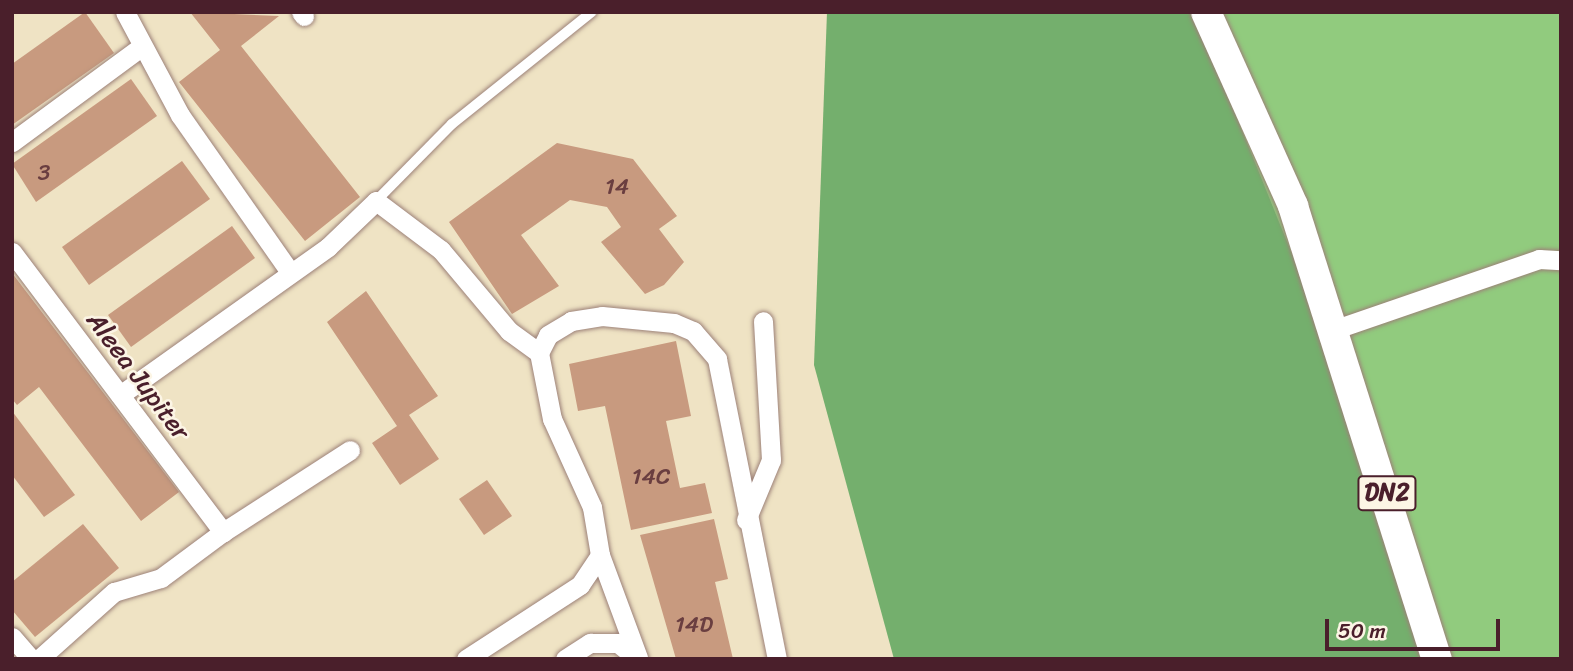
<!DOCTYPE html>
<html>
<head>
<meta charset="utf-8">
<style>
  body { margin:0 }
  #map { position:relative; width:1573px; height:671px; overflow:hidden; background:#efe3c4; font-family:Sriracha,sans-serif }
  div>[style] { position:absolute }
  .green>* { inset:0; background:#91cb7e }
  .forest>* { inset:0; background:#74af6d }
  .building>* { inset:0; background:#c89a7f }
  .roads { filter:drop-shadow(0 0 2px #9c8178) drop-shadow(0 0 2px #9c8178) }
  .lane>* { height:10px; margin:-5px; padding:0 5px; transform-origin:5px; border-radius:5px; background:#fff }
  .street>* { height:19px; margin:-9.5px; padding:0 9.5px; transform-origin:9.5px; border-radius:9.5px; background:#fff }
  .primary>* { height:30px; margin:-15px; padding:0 15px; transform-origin:15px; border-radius:15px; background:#fff }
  span { translate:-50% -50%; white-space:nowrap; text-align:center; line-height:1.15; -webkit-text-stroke:5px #fcf5e5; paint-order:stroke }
  .number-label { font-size:23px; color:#6a3e40 }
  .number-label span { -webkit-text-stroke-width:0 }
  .shield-label span { padding:2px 5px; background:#fcf5e5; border:2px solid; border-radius:5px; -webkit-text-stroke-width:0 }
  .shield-label { font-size:24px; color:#4a1f2b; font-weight:700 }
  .street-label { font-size:26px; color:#4a1f2b }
  .frame { position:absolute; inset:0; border:14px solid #4a1f2b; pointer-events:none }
  .scale { position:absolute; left:1325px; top:619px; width:175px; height:32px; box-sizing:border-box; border:4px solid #4a1f2b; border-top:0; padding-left:9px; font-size:21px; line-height:24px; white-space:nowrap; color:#4a1f2b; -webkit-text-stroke:5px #fcf5e5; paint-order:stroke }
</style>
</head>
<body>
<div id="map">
  <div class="green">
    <div style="clip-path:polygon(1194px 12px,1561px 12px,1561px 659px,1428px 659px)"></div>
  </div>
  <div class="forest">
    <div style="clip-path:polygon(827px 12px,1194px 12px,1324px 333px,1428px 659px,894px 659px,814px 365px)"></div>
  </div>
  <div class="building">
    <div style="clip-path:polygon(85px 12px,114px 53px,12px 125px,12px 64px)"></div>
    <div style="clip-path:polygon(190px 12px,279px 16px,241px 46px,360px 197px,305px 241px,179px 82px,220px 50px)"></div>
    <div style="clip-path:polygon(131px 79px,157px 116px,36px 202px,12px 164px)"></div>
    <div style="clip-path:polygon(557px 143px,633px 159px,677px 216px,659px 229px,684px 262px,664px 285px,645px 294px,601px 242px,621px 227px,607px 207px,570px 200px,521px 235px,559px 286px,512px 314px,449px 222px)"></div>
    <div style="clip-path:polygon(182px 161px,210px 199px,89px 285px,62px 247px)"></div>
    <div style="clip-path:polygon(232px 226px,255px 258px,131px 347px,108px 315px)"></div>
    <div style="clip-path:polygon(12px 273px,179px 492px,141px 521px,39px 387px,17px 405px,12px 399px)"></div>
    <div style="clip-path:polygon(366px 291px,438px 396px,409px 415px,439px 459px,400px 485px,372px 443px,397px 426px,327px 322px)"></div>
    <div style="clip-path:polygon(676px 341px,691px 416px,666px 421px,680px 488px,705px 483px,712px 513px,631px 530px,605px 406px,578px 411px,569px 364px)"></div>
    <div style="clip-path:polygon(12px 411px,75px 495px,44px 517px,12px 475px)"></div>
    <div style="clip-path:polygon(487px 480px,512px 516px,484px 535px,459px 499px)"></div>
    <div style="clip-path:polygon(714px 519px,728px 579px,715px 582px,733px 659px,676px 659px,640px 535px)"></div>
    <div style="clip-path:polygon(83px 524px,119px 568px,35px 637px,12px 610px,12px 582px)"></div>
  </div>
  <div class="roads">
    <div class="lane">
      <div style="left:376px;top:201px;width:108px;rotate:-45.4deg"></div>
      <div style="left:452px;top:124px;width:179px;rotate:-38.7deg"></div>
    </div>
    <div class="street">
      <div style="left:125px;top:12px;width:117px;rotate:61.9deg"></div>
      <div style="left:180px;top:115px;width:188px;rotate:55deg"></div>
      <div style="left:301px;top:12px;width:5px;rotate:53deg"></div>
      <div style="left:12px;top:142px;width:160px;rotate:-36.4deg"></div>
      <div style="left:12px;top:252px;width:351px;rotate:53deg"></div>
      <div style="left:223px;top:532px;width:151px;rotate:-32.8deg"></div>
      <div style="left:1336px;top:329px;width:215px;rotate:-19deg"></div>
      <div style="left:1539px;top:259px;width:22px;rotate:3deg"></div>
      <div style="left:120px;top:395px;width:255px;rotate:-35.4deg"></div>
      <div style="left:328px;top:247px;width:66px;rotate:-43.8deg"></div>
      <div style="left:376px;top:201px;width:81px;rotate:37deg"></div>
      <div style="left:441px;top:250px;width:106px;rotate:50deg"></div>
      <div style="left:509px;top:331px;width:37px;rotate:36deg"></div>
      <div style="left:746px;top:520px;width:65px;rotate:-67.4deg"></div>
      <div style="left:771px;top:460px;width:139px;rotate:-93.3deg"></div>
      <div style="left:600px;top:555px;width:110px;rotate:69.7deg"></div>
      <div style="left:12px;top:637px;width:29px;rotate:49deg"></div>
      <div style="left:39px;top:659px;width:101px;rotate:-41.8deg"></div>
      <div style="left:114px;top:592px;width:49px;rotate:-16.6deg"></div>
      <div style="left:161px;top:578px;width:77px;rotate:-36.6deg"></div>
      <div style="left:466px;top:659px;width:136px;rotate:-33deg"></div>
      <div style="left:580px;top:585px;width:36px;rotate:-56deg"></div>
      <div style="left:600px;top:555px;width:49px;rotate:-99.5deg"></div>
      <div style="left:592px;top:507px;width:97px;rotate:-114.4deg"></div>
      <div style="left:552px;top:419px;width:67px;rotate:-101.1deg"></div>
      <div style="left:539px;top:353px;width:20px;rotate:-63deg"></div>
      <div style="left:548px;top:335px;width:27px;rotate:-31deg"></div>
      <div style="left:571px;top:321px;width:31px;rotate:-9deg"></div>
      <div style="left:602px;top:316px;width:72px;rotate:5.6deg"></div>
      <div style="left:674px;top:323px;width:21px;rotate:23deg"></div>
      <div style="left:693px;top:331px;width:37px;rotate:49deg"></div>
      <div style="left:717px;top:359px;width:306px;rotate:78.7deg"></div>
      <div style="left:565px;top:659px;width:30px;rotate:-33deg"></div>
      <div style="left:590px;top:643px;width:28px"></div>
      <div style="left:618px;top:643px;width:26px;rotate:39deg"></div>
    </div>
    <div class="primary">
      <div style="left:1206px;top:12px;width:213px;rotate:65.8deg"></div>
      <div style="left:1293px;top:206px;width:475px;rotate:72.4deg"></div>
    </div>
  </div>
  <div class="number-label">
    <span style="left:44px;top:173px">3</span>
    <span style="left:617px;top:187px">14</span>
    <span style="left:651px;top:477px">14C</span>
    <span style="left:694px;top:625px">14D</span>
  </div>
  <div class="shield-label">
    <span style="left:1387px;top:493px">DN2</span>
  </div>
  <div class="street-label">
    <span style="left:138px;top:376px;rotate:53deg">Aleea Jupiter</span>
  </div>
  <div class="frame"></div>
  <div class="scale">50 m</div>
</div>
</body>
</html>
